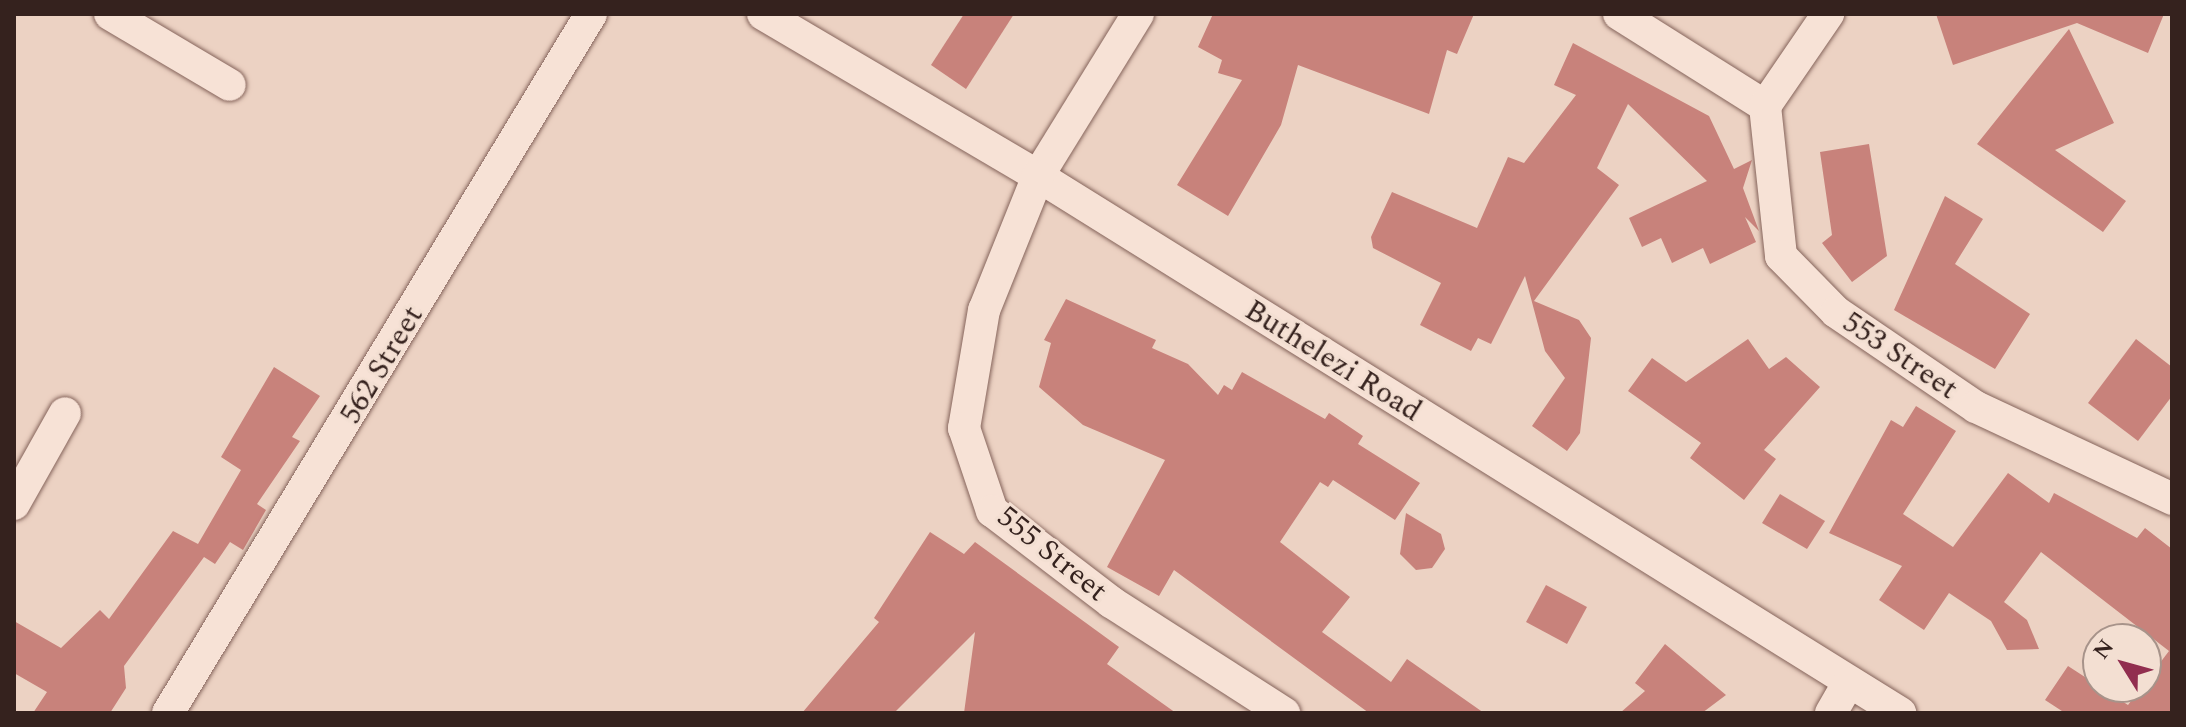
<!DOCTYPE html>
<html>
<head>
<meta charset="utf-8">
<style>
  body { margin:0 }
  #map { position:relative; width:2186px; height:727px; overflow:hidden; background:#ecd2c3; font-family:Spectral,serif }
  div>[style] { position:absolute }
  .building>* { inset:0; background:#c8827b }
  .roads { filter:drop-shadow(0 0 2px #85645b) drop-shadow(0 0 2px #85645b) }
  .minor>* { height:32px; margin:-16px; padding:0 16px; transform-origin:16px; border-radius:16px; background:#f7e2d6 }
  span { translate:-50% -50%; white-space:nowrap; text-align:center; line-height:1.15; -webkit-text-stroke:6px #f3dfd2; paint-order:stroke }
  .street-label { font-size:30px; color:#35221e }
  .frame { position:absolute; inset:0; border:16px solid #35221e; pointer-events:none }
  .north { position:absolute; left:2082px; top:623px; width:80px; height:80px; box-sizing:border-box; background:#f3dfd2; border:2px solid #a7938a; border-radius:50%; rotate:307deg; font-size:22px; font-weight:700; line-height:32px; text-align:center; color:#35221e }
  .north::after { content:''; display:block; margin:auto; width:28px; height:36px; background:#912e4f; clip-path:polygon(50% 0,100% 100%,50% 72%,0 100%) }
</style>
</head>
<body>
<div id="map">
  <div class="building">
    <div style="clip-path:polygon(964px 14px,1014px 14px,966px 89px,931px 65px)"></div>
    <div style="clip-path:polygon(1213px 14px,1474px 14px,1457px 54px,1447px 50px,1429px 114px,1298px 65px,1281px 125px,1228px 216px,1177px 185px,1242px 80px,1218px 73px,1222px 60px,1198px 47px)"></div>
    <div style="clip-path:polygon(1936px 14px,2164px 14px,2148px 53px,2077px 23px,1953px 65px)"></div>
    <div style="clip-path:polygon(2069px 29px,2114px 123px,2055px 150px,2126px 201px,2103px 232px,1977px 144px)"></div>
    <div style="clip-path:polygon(1573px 43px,1709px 116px,1734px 169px,1752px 160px,1743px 188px,1759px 231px,1745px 217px,1756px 242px,1710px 264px,1703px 248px,1672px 263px,1661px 238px,1642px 247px,1629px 218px,1707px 181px,1628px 104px,1597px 168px,1619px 185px,1534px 301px,1579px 320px,1591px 338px,1580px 433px,1567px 451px,1532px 426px,1565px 378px,1545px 351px,1525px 276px,1491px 344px,1478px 338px,1471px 351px,1420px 325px,1441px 283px,1373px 248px,1371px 237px,1392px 192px,1477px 228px,1508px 157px,1524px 163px,1576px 95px,1554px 85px)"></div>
    <div style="clip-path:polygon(1869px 144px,1887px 256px,1852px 282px,1822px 243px,1832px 235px,1820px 152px)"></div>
    <div style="clip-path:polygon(1945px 196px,1983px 219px,1955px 264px,2030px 314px,1995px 369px,1894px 310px)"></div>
    <div style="clip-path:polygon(1066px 299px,1156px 340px,1152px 348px,1188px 364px,1218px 395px,1224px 385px,1232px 390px,1242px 372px,1325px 419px,1329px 413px,1363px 436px,1358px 444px,1420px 483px,1395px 520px,1333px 480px,1328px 487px,1320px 482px,1280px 542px,1350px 597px,1322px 632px,1391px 682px,1407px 659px,1484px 713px,1369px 713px,1174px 570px,1159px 596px,1107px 567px,1165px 460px,1083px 425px,1039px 387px,1051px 343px,1044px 340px)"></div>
    <div style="clip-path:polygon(1748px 339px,1769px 369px,1786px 357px,1820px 387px,1764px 450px,1776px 459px,1744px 500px,1690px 458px,1701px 443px,1628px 391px,1652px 358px,1686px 382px)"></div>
    <div style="clip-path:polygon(2136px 339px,2172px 367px,2172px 396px,2138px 441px,2088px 403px)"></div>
    <div style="clip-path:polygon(274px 367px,320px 396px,292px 437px,300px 441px,257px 504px,266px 510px,243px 550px,230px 542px,215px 564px,204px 557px,124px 666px,126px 688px,110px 713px,33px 713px,47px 692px,14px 673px,14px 621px,61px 648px,100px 610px,109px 619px,173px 531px,198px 544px,241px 470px,221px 457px)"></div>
    <div style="clip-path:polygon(1916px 406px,1956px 431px,1903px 514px,1953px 547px,2008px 473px,2049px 503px,2054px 493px,2137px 538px,2145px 528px,2172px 549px,2172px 713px,2065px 713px,2045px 700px,2068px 666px,2128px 705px,2169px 651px,2041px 552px,2004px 602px,2027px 620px,2039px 649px,2007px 650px,1991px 621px,1949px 593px,1924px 630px,1879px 600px,1902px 566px,1829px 533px,1891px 420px,1903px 427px)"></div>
    <div style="clip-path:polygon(1780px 494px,1825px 521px,1807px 549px,1762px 523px)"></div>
    <div style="clip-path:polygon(1406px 513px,1441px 534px,1445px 549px,1432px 568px,1416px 570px,1400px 554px)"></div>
    <div style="clip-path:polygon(930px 532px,964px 554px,975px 542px,1119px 647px,1107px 664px,1176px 713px,964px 713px,975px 632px,894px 713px,802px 713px,879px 622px,874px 618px)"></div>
    <div style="clip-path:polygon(1546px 585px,1587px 607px,1567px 644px,1526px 622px)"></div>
    <div style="clip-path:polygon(1665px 644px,1726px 695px,1702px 713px,1620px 713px,1645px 691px,1635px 683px)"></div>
  </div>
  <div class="roads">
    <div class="minor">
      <div style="left:110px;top:14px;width:139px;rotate:30.6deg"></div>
      <div style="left:763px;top:14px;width:319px;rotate:30.5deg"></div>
      <div style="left:1038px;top:176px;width:1016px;rotate:31.92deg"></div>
      <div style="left:1138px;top:14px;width:190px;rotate:121.7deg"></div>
      <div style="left:1038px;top:176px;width:144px;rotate:111.9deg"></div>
      <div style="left:984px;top:310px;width:120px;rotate:99.6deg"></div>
      <div style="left:964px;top:428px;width:88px;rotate:71.4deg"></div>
      <div style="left:992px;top:511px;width:150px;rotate:37.4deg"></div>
      <div style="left:1111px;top:602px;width:206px;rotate:32.7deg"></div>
      <div style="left:1619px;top:14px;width:173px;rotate:32.2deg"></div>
      <div style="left:1765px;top:106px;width:151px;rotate:83.9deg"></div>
      <div style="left:1781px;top:256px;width:78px;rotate:45.5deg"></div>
      <div style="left:1836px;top:312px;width:169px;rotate:34.2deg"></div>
      <div style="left:1976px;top:407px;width:217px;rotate:25.1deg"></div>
      <div style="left:1765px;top:106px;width:112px;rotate:-55.6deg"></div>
      <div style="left:14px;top:504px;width:104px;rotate:-60.7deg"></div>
      <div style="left:168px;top:713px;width:817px;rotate:-58.82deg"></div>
      <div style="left:1831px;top:713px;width:34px;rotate:-60deg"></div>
    </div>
  </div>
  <div class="street-label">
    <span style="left:1900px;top:356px;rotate:34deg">553 Street</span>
    <span style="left:1333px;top:361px;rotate:32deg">Buthelezi Road</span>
    <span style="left:382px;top:365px;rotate:-59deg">562 Street</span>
    <span style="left:1052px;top:554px;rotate:39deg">555 Street</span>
  </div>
  <div class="frame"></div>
  <div class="north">N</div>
</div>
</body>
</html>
